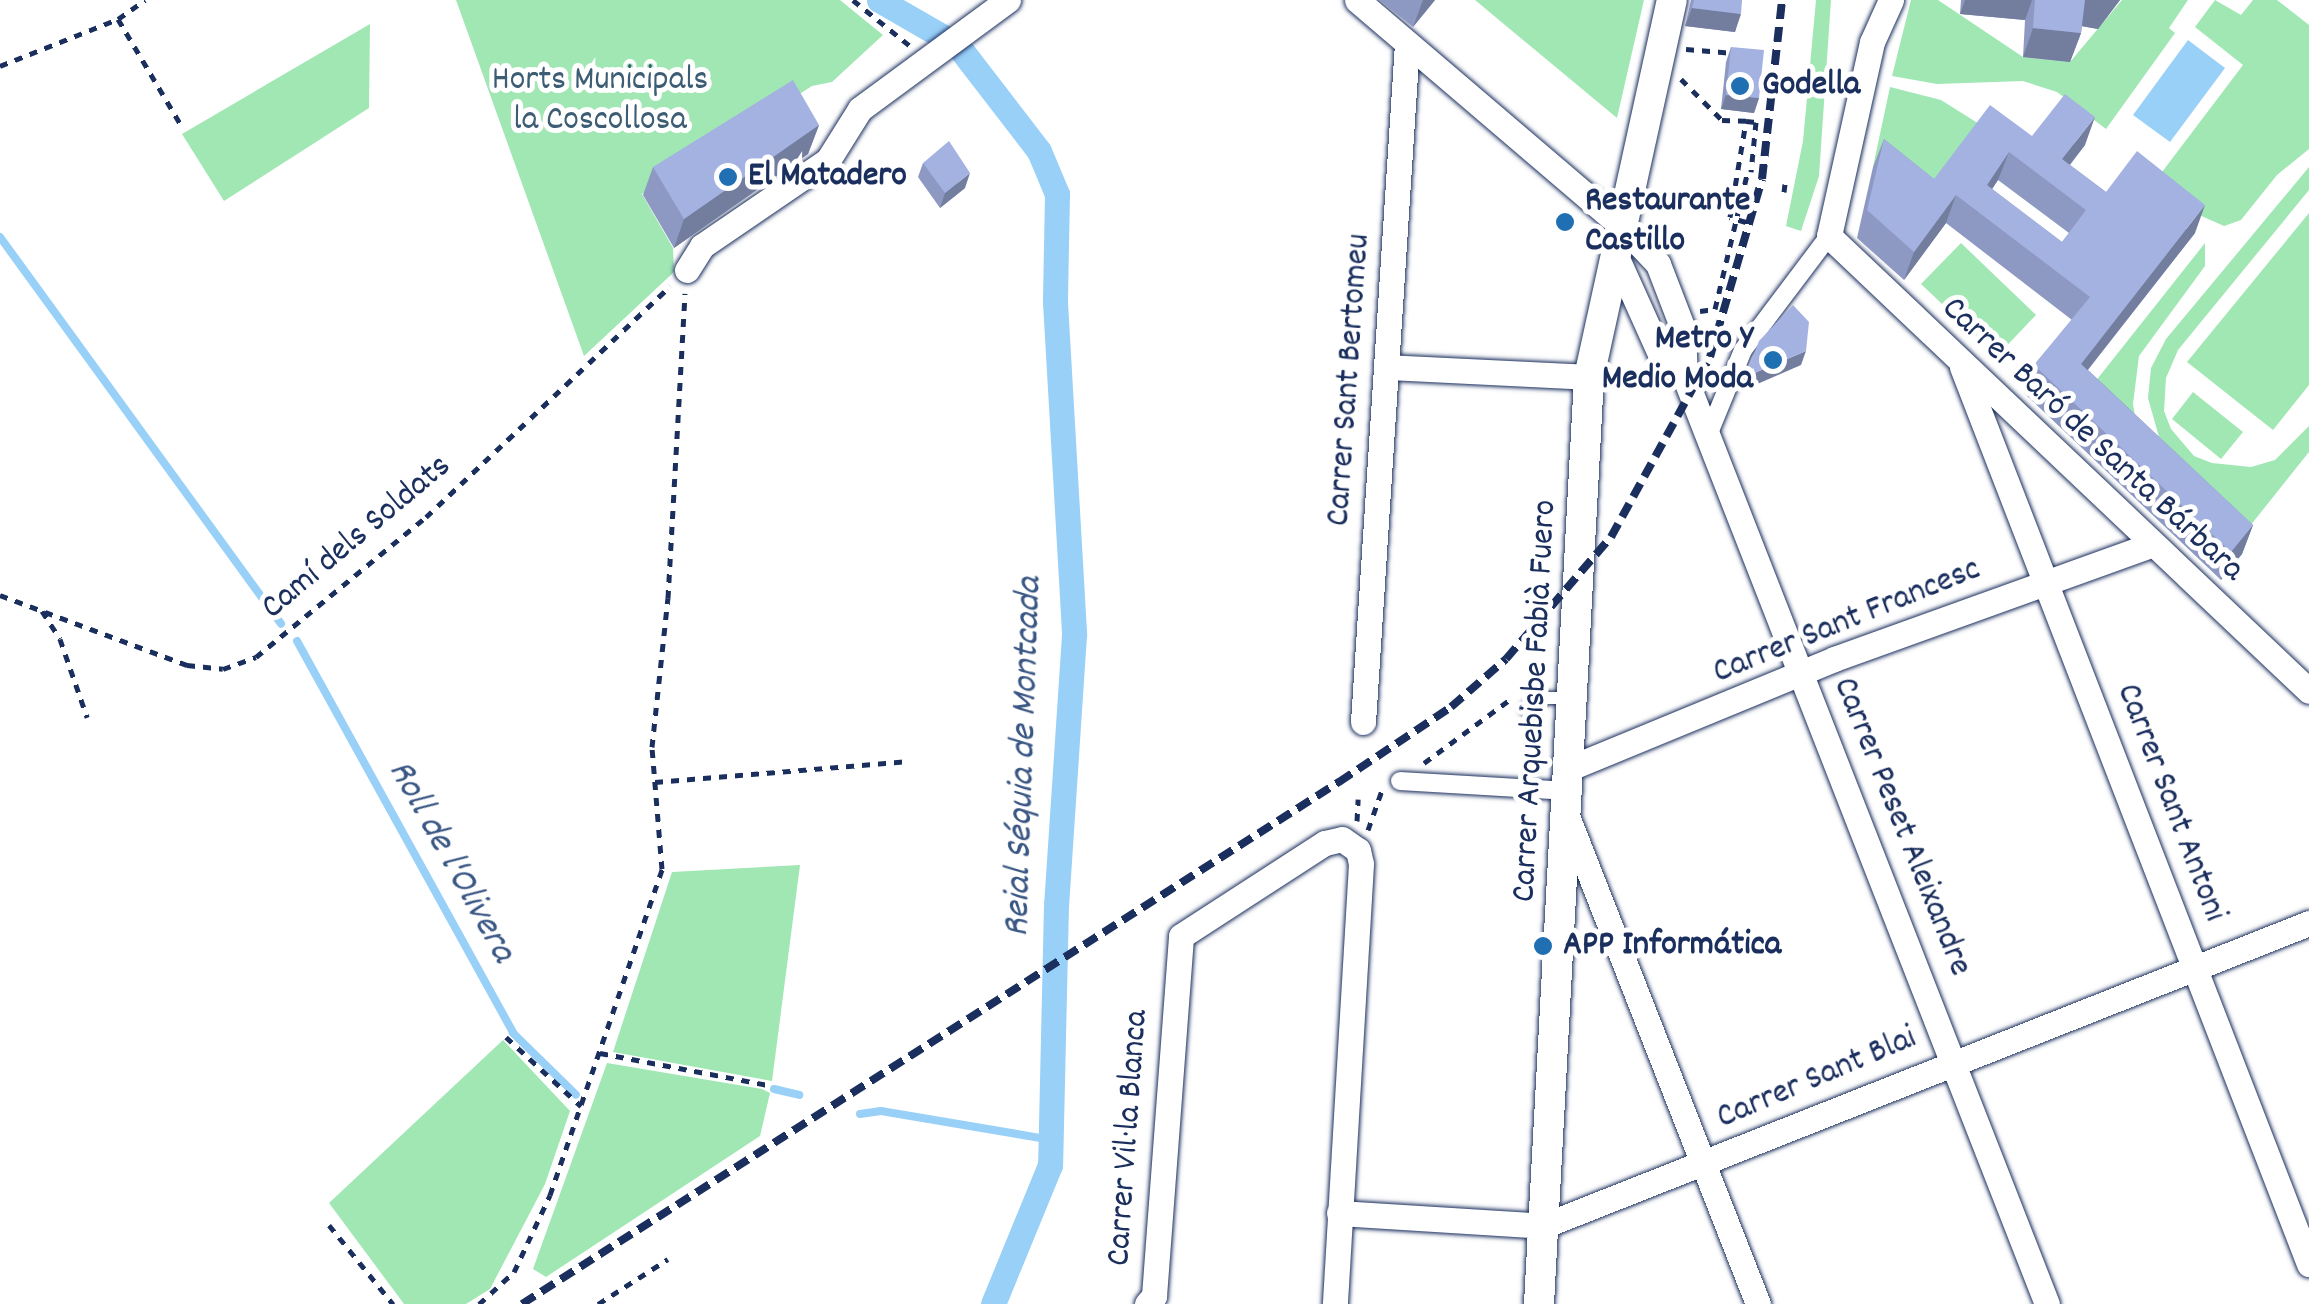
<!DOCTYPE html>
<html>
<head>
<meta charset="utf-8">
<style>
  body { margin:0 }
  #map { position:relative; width:2309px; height:1304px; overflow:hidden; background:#fff; font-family:Dekko,sans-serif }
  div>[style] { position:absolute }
  .green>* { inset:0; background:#a0e7b4 }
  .water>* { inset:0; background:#99d0f8 }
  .stream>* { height:8px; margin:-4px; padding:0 4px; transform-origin:4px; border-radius:4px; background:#99d0f8 }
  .canal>* { height:25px; margin:-12.5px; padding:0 12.5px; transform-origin:12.5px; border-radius:12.5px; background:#99d0f8 }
  .path>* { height:5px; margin-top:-2.5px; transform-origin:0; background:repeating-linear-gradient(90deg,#1b2f5e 0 8px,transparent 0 16px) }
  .roads { filter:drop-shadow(0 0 2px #1b2f5e) drop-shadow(0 0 2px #1b2f5e) }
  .service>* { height:12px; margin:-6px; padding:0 6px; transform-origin:6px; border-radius:6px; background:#fff }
  .pedestrian>* { height:18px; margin:-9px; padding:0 9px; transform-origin:9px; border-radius:9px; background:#fff }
  .minor>* { height:25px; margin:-12.5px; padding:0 12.5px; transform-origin:12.5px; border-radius:12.5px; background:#fff }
  .tertiary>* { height:30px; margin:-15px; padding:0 15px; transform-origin:15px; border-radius:15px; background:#fff }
  .rail>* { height:8px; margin-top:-4px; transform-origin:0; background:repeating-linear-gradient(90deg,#1b2f5e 0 15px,transparent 0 23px) }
  .wall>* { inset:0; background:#8d99c2 }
  .shaded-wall>* { inset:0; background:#737d9e }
  .building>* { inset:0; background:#a4b2e1 }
  .dots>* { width:28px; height:28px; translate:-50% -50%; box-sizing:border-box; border:5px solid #fff; border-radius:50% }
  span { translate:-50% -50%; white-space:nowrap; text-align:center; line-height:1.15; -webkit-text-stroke:10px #fff; paint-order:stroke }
  .park-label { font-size:35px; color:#3c5d74 }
  .poi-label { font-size:35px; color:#1b2f5e; font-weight:700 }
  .left { translate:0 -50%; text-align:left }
  .right { translate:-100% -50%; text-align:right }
  .street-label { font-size:35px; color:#1b2f5e }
  .water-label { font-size:38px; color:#3a5784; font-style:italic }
</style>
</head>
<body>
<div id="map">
  <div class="green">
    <div style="clip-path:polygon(456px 0,840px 0,883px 35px,832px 82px,812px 86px,642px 194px,673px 248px,674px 272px,584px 356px)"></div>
    <div style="clip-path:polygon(1475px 0,1644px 0,1617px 118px)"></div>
    <div style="clip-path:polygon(1816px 0,1831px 0,1819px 176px,1801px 231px,1786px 226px,1803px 141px)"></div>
    <div style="clip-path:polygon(1911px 0,1938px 0,2023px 57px,2070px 62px,2122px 0,2188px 0,2169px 28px,2175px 33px,2106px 129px,2057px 92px,2023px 81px,1937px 84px,1892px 76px)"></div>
    <div style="clip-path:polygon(2215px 0,2241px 15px,2253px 0,2277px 0,2309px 25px,2309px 149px,2277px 175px,2241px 220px,2224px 226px,2188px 210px,2162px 172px,2243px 65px,2195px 27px)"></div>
    <div style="clip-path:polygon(370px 24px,369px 108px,224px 201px,182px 134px)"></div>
    <div style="clip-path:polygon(1890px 87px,1941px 100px,1984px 127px,1924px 207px,1873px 167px)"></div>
    <div style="clip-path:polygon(2309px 167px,2309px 190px,2178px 350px,2166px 378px,2164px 411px,2171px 429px,2194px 456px,2212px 463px,2251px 467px,2275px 460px,2309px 426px,2309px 452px,2242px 536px,2159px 437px,2148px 398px,2151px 368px,2166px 339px)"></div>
    <div style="clip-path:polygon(2309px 213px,2309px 385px,2273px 430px,2187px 362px)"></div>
    <div style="clip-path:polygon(1961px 243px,2036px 315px,1997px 356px,1921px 284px)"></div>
    <div style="clip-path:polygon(2205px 243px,2205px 266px,2139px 356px,2133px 404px,2139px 439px,2087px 392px)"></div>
    <div style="clip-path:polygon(2193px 392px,2243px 432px,2221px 459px,2172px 419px)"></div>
    <div style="clip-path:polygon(800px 865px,772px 1081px,613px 1052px,672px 872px)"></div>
    <div style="clip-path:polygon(503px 1040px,570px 1111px,545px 1184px,490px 1289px,466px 1304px,404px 1304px,329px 1203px)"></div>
    <div style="clip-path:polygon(607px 1063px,762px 1089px,770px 1093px,760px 1136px,546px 1277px,533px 1269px)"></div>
  </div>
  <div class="water">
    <div style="clip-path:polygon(2188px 40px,2225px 68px,2170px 142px,2133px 115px)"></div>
  </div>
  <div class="stream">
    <div style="left:0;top:237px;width:478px;rotate:54deg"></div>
    <div style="left:297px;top:641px;width:448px;rotate:61.1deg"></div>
    <div style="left:513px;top:1033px;width:88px;rotate:44.5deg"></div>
    <div style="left:774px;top:1089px;width:26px;rotate:13deg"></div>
    <div style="left:860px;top:1114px;width:21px;rotate:-8deg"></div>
    <div style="left:881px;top:1111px;width:173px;rotate:9.6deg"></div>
  </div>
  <div class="canal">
    <div style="left:879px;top:0;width:76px;rotate:29.9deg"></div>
    <div style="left:962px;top:51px;width:126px;rotate:52.4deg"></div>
    <div style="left:1039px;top:151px;width:47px;rotate:67.3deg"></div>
    <div style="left:1057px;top:194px;width:108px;rotate:91.1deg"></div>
    <div style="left:1055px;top:302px;width:334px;rotate:86.7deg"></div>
    <div style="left:1074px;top:635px;width:271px;rotate:93.8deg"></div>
    <div style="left:1056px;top:905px;width:260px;rotate:91.3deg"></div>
    <div style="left:1050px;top:1165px;width:150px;rotate:112.3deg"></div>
  </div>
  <div class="path">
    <div style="left:853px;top:0;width:72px;rotate:38.8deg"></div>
    <div style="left:118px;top:19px;width:126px;rotate:59.3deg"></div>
    <div style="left:1686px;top:49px;width:48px;rotate:4.8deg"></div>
    <div style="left:0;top:66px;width:127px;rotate:-21.7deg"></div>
    <div style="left:118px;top:19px;width:33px;rotate:-35deg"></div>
    <div style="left:1681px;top:79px;width:58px;rotate:45deg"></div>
    <div style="left:1722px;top:120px;width:24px;rotate:2deg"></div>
    <div style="left:1784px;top:192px;width:8px;rotate:-83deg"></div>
    <div style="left:1746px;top:222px;width:17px;rotate:-163deg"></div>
    <div style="left:1730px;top:217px;width:97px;rotate:-80.5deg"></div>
    <div style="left:1746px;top:121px;width:10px;rotate:6deg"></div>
    <div style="left:1756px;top:122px;width:50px;rotate:95.7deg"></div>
    <div style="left:1700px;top:311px;width:15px;rotate:-8deg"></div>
    <div style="left:1715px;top:309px;width:142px;rotate:-76.6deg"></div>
    <div style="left:0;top:595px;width:200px;rotate:20.5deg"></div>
    <div style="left:187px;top:665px;width:36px;rotate:6deg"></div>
    <div style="left:223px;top:669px;width:35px;rotate:-20deg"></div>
    <div style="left:256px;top:657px;width:220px;rotate:-39.5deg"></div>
    <div style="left:426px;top:517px;width:336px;rotate:-43.4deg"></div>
    <div style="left:42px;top:611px;width:33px;rotate:57deg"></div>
    <div style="left:60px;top:639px;width:83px;rotate:70.9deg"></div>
    <div style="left:1424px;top:763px;width:109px;rotate:-36.5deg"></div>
    <div style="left:655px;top:782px;width:255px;rotate:-4.7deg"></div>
    <div style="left:1357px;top:821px;width:22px;rotate:-87deg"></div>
    <div style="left:1368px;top:830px;width:42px;rotate:-70.7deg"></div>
    <div style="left:506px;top:1037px;width:102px;rotate:42.6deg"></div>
    <div style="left:600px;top:1053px;width:171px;rotate:10.8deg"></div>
    <div style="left:329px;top:1225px;width:102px;rotate:51deg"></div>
    <div style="left:479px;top:1304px;width:47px;rotate:-42.4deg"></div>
    <div style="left:514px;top:1272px;width:85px;rotate:-64.9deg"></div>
    <div style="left:550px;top:1195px;width:345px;rotate:-71deg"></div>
    <div style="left:662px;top:869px;width:122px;rotate:-94.7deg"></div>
    <div style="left:652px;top:747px;width:150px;rotate:-83.9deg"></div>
    <div style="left:668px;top:598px;width:305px;rotate:-86.8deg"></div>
    <div style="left:598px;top:1304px;width:83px;rotate:-32.7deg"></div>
  </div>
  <div class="roads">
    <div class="service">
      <div style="left:1526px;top:709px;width:17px;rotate:-40deg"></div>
      <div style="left:1539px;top:698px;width:33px"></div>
    </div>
    <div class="pedestrian">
      <div style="left:1709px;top:433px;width:90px;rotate:-67.7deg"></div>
      <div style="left:1743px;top:350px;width:143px;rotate:-53deg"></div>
      <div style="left:1400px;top:781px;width:169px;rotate:3.4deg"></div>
    </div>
    <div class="minor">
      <div style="left:1357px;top:0;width:348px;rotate:40.5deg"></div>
      <div style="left:1622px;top:226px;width:52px;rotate:46.5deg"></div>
      <div style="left:1658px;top:264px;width:70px;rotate:69deg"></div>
      <div style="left:1683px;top:329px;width:49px;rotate:87.7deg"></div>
      <div style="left:1891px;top:0;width:46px;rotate:114.3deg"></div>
      <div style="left:1872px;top:42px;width:199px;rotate:102.5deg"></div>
      <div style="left:1829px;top:236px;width:661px;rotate:43.47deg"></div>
      <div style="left:1616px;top:256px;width:107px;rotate:65.8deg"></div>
      <div style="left:1660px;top:354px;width:35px;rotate:44deg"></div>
      <div style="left:687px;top:270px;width:28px;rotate:-58deg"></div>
      <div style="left:702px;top:246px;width:153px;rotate:-34.3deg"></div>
      <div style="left:828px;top:160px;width:60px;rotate:-57.9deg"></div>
      <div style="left:860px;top:109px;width:184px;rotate:-36.4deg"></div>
      <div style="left:1386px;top:367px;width:203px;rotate:2.8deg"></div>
      <div style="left:1962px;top:367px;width:962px;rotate:68.85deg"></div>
      <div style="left:1685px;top:378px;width:994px;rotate:68.65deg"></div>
      <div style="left:1363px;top:722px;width:680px;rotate:-86.29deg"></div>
      <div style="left:1570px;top:768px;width:286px;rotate:-22.4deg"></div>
      <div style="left:1834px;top:659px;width:336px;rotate:-19.8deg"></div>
      <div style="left:1567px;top:816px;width:524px;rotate:68.62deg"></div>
      <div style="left:1339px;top:1213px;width:204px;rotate:3.6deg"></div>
      <div style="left:1543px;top:1226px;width:824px;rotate:-21.58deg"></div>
      <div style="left:1147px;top:1304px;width:11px;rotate:-49deg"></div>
      <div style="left:1154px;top:1296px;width:361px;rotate:-85.7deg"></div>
      <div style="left:1181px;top:936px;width:171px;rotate:-32.9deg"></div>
      <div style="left:1325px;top:843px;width:17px;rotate:-13deg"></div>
      <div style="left:1342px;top:839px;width:19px;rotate:35deg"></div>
      <div style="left:1358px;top:850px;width:14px;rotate:78deg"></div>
      <div style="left:1361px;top:864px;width:441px;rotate:93.4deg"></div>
    </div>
    <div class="tertiary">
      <div style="left:1539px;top:1304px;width:928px;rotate:-86.91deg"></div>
      <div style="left:1589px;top:377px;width:386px;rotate:-77.6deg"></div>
    </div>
  </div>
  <div class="rail">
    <div style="left:522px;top:1304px;width:970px;rotate:-32.58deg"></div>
    <div style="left:1339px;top:782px;width:135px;rotate:-33.8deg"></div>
    <div style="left:1451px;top:707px;width:73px;rotate:-41.1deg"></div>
    <div style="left:1506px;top:659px;width:161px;rotate:-49.3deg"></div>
    <div style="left:1611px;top:537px;width:205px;rotate:-61.2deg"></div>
    <div style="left:1710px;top:357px;width:185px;rotate:-73.7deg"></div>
    <div style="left:1762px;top:179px;width:180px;rotate:-83.6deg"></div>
  </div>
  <div class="wall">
    <div style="clip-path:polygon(1379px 0,1435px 0,1413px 27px)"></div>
    <div style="clip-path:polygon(1691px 0,1742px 0,1735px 32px,1685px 26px)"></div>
    <div style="clip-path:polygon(1961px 0,2120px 0,2098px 29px,2082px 26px,2081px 33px,2070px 62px,2023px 57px,2025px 20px,1960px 14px)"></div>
    <div style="clip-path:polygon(1731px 47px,1759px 98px,1754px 113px,1721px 109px,1726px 62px)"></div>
    <div style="clip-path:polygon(819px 125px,808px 154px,674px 248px,643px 195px,653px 167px)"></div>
    <div style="clip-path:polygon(evenodd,2032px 136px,2085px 145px,2070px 165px,2106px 192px,2195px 233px,2088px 370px,2253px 525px,2242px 554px,2221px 580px,2024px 393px,2034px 365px,2072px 320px,1946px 223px,1904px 280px,1857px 238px,1873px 167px,1884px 139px,1934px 179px,2032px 136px,1998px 180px,2069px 233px,2062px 242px,1992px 189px,1998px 180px)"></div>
    <div style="clip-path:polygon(923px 163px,965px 188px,940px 208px,918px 177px)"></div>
  </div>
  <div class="shaded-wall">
    <div style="clip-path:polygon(1423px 0,1435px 0,1413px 27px)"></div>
    <div style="clip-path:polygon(1965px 0,2032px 0,2025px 20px,1960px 14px)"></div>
    <div style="clip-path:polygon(2084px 0,2120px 0,2098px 29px,2075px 25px)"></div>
    <div style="clip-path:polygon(1692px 8px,1741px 14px,1735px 32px,1685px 26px)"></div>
    <div style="clip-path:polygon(2033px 28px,2081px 33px,2070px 62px,2023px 57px)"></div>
    <div style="clip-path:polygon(1726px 95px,1759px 98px,1754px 113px,1721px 109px)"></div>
    <div style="clip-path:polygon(2095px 117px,2085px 145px,2052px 187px,2062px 159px)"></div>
    <div style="clip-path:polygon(819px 125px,808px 154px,674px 248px,684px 219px)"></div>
    <div style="clip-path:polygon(2009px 152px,1998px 180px,1976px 213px,1987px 185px)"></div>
    <div style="clip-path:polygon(970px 173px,965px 188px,940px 208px,945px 193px)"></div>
    <div style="clip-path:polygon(1956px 195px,1946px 223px,1904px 280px,1914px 252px)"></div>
    <div style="clip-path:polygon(2205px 205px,2195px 233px,2070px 392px,2081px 364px)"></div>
    <div style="clip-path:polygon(1806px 351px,1801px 365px,1739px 392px,1745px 377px)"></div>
    <div style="clip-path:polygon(2253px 525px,2242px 554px,2221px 580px,2231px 552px)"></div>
  </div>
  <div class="building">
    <div style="clip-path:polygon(1694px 0,1742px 0,1741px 14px,1692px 8px)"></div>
    <div style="clip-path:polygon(2035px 0,2085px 0,2081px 33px,2033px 28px)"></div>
    <div style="clip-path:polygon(1731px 47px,1764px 50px,1759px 98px,1726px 95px)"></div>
    <div style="clip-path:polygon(793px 80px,819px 125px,684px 219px,653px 167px)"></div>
    <div style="clip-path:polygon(evenodd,2065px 94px,2095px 117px,2062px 159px,2106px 192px,2137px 151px,2205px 205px,2081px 364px,2253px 525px,2231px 552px,2034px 365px,2090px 297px,1956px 195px,1914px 252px,1867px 210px,1884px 139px,1934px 179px,1990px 105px,2032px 136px,2065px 94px,2009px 152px,2086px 210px,2062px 242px,1987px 185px,2009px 152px)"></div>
    <div style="clip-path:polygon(949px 141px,970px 173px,945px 193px,923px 163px)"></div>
    <div style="clip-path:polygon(1793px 305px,1809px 322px,1806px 351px,1745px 377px,1759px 341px)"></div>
  </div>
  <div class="dots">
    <div style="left:1740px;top:86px;background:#1f6fb2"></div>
    <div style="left:728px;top:177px;background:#1f6fb2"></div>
    <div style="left:1565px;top:222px;background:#1f6fb2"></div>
    <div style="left:1773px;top:360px;background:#1f6fb2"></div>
    <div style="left:1543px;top:946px;background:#1f6fb2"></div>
  </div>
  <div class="park-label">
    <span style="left:600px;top:101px">Horts Municipals<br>la Coscollosa</span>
  </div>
  <div class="poi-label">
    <span class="left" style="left:1762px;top:86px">Godella</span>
    <span class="left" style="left:748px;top:177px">El Matadero</span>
    <span class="left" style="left:1585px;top:222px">Restaurante<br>Castillo</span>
    <span class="right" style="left:1753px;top:360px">Metro Y<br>Medio Moda</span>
    <span class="left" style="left:1563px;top:946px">APP Informática</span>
  </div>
  <div class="street-label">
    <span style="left:1350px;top:380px;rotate:-86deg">Carrer Sant Bertomeu</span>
    <span style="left:2092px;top:440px;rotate:43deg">Carrer Baró de Santa Bárbara</span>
    <span style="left:357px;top:538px;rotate:-40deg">Camí dels Soldats</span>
    <span style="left:1847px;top:622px;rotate:-22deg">Carrer Sant Francesc</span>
    <span style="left:1536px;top:701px;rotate:-87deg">Carrer Arquebisbe Fabià Fuero</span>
    <span style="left:2170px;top:803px;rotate:69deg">Carrer Sant Antoni</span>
    <span style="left:1901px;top:827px;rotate:68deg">Carrer Peset Aleixandre</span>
    <span style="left:1817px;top:1079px;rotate:-23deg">Carrer Sant Blai</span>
    <span style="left:1129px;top:1138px;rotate:-86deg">Carrer Vil·la Blanca</span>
  </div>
  <div class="water-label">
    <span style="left:1025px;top:757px;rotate:-88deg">Reial Séquia de Montcada</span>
    <span style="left:450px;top:862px;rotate:61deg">Roll de l'Olivera</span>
  </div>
</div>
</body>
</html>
